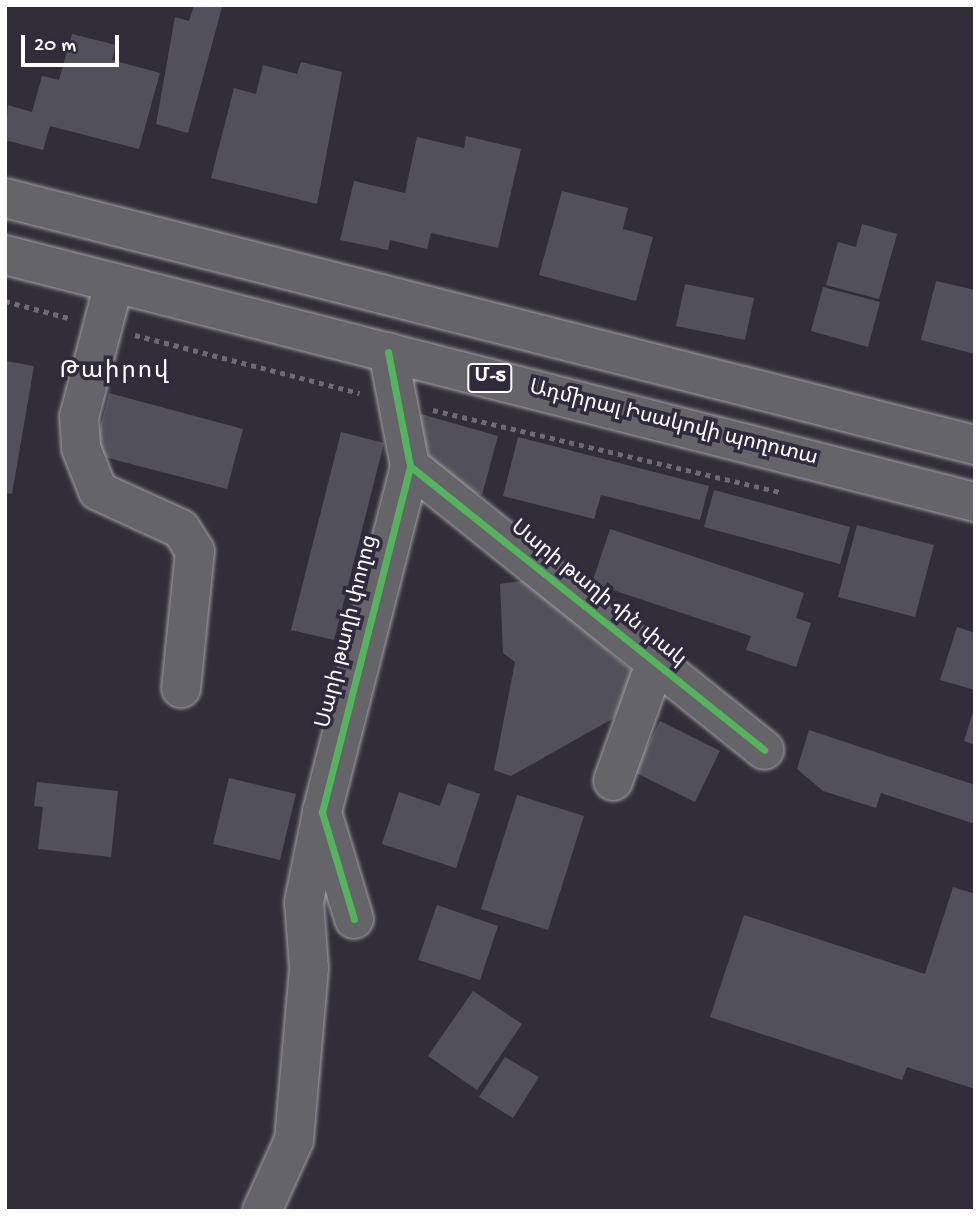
<!DOCTYPE html>
<html>
<head>
<meta charset="utf-8">
<style>
  body { margin:0 }
  #map { position:relative; width:980px; height:1216px; overflow:hidden; background:#312e39; font-family:"Gochi Hand","Noto Sans Armenian",sans-serif }
  div>[style] { position:absolute }
  .building>* { inset:0; background:#52515b }
  .path>* { height:4.5px; margin-top:-2.25px; transform-origin:0; background:repeating-linear-gradient(90deg,#6d6b71 0 5px,transparent 0 10px) }
  .roads { filter:drop-shadow(0 0 2px #a2a1a6) drop-shadow(0 0 2px #a2a1a6) }
  .minor>* { height:38px; margin:-19px; padding:0 19px; transform-origin:19px; border-radius:19px; background:#656469 }
  .highway>* { height:38px; margin:-19px; padding:0 19px; transform-origin:19px; border-radius:19px; background:#656469 }
  .cycleway>* { height:7px; margin:-3.5px; padding:0 3.5px; transform-origin:3.5px; border-radius:3.5px; background:#56b35d }
  span { translate:-50% -50%; white-space:nowrap; text-align:center; line-height:1.15; -webkit-text-stroke:7px #2f2a3d; paint-order:stroke }
  .shield-label span { padding:2px 5px; background:#2f2a3d; border:2px solid; border-radius:5px; -webkit-text-stroke-width:0 }
  .shield-label { font-size:19px; color:#fff; font-weight:700 }
  .street-label { font-size:21px; color:#fff }
  .quarter-label { font-size:24px; color:#fff; letter-spacing:2px }
  .frame { position:absolute; inset:0; border:7px solid #fff; pointer-events:none }
  .scale { position:absolute; left:21px; top:35px; width:98px; height:32px; box-sizing:border-box; border:4px solid #fff; border-top:0; padding-left:9px; font-size:21px; line-height:24px; white-space:nowrap; color:#fff; -webkit-text-stroke:5px #2f2a3d; paint-order:stroke }
</style>
</head>
<body>
<div id="map">
  <div class="building">
    <div style="clip-path:polygon(194px 5px,222px 7px,188px 133px,156px 124px,175px 17px,189px 21px)"></div>
    <div style="clip-path:polygon(72px 34px,116px 45px,112px 60px,160px 73px,139px 149px,50px 126px,43px 150px,5px 140px,8px 105px,32px 112px,42px 76px,59px 80px)"></div>
    <div style="clip-path:polygon(301px 62px,342px 72px,317px 204px,211px 178px,234px 88px,256px 94px,263px 65px,297px 74px)"></div>
    <div style="clip-path:polygon(466px 136px,521px 149px,498px 248px,431px 233px,427px 249px,390px 240px,388px 250px,340px 240px,354px 181px,405px 193px,417px 137px,464px 148px)"></div>
    <div style="clip-path:polygon(562px 191px,628px 208px,623px 229px,653px 237px,636px 301px,539px 275px)"></div>
    <div style="clip-path:polygon(862px 224px,897px 234px,879px 299px,826px 285px,838px 242px,856px 247px)"></div>
    <div style="clip-path:polygon(936px 281px,975px 290px,975px 354px,921px 340px)"></div>
    <div style="clip-path:polygon(685px 284px,754px 298px,745px 340px,676px 326px)"></div>
    <div style="clip-path:polygon(823px 287px,880px 302px,868px 347px,811px 331px)"></div>
    <div style="clip-path:polygon(5px 361px,34px 366px,12px 494px,5px 493px)"></div>
    <div style="clip-path:polygon(109px 393px,243px 429px,227px 489px,93px 454px)"></div>
    <div style="clip-path:polygon(421px 414px,498px 436px,482px 495px,439px 483px,417px 423px)"></div>
    <div style="clip-path:polygon(341px 432px,384px 443px,334px 640px,291px 630px)"></div>
    <div style="clip-path:polygon(518px 437px,709px 486px,700px 520px,601px 495px,594px 519px,503px 496px)"></div>
    <div style="clip-path:polygon(714px 490px,850px 527px,840px 564px,704px 527px)"></div>
    <div style="clip-path:polygon(857px 525px,934px 545px,915px 617px,838px 597px)"></div>
    <div style="clip-path:polygon(610px 529px,804px 593px,796px 618px,811px 623px,796px 667px,746px 650px,751px 636px,592px 583px)"></div>
    <div style="clip-path:polygon(528px 580px,635px 674px,614px 718px,511px 776px,494px 770px,515px 662px,503px 653px,500px 584px)"></div>
    <div style="clip-path:polygon(957px 627px,975px 633px,975px 690px,940px 680px)"></div>
    <div style="clip-path:polygon(974px 709px,975px 709px,975px 745px,964px 741px)"></div>
    <div style="clip-path:polygon(660px 721px,720px 751px,695px 802px,634px 772px)"></div>
    <div style="clip-path:polygon(809px 730px,975px 785px,975px 824px,881px 793px,876px 808px,823px 791px,797px 769px)"></div>
    <div style="clip-path:polygon(229px 778px,296px 794px,280px 860px,213px 844px)"></div>
    <div style="clip-path:polygon(37px 782px,118px 791px,111px 857px,38px 849px,43px 807px,34px 806px)"></div>
    <div style="clip-path:polygon(448px 783px,480px 794px,456px 868px,382px 844px,399px 792px,440px 806px)"></div>
    <div style="clip-path:polygon(517px 795px,584px 816px,548px 930px,481px 909px)"></div>
    <div style="clip-path:polygon(953px 887px,975px 894px,975px 1089px,907px 1067px,902px 1080px,710px 1017px,744px 915px,925px 974px)"></div>
    <div style="clip-path:polygon(437px 905px,498px 926px,480px 980px,418px 960px)"></div>
    <div style="clip-path:polygon(473px 991px,522px 1024px,477px 1090px,428px 1056px)"></div>
    <div style="clip-path:polygon(505px 1057px,539px 1077px,513px 1118px,479px 1097px)"></div>
  </div>
  <div class="path">
    <div style="left:5px;top:301px;width:66px;rotate:14.9deg"></div>
    <div style="left:135px;top:335px;width:232px;rotate:14.5deg"></div>
    <div style="left:433px;top:410px;width:356px;rotate:13.3deg"></div>
  </div>
  <div class="roads">
    <div class="minor">
      <div style="left:114px;top:283px;width:138px;rotate:104.6deg"></div>
      <div style="left:79px;top:417px;width:31px;rotate:86deg"></div>
      <div style="left:81px;top:448px;width:46px;rotate:68.4deg"></div>
      <div style="left:98px;top:491px;width:91px;rotate:24.6deg"></div>
      <div style="left:181px;top:529px;width:26px;rotate:58deg"></div>
      <div style="left:195px;top:551px;width:138px;rotate:95.8deg"></div>
      <div style="left:410px;top:466px;width:454px;rotate:38.7deg"></div>
      <div style="left:613px;top:781px;width:124px;rotate:-70.3deg"></div>
      <div style="left:354px;top:919px;width:112px;rotate:-106.7deg"></div>
      <div style="left:322px;top:812px;width:357px;rotate:-75.7deg"></div>
      <div style="left:410px;top:466px;width:116px;rotate:-100.9deg"></div>
      <div style="left:262px;top:1211px;width:78px;rotate:-65.7deg"></div>
      <div style="left:294px;top:1140px;width:173px;rotate:-85deg"></div>
      <div style="left:309px;top:968px;width:66px;rotate:-94.3deg"></div>
      <div style="left:304px;top:902px;width:86px;rotate:-78.6deg"></div>
    </div>
    <div class="highway">
      <div style="left:5px;top:198px;width:1001px;rotate:14.29deg"></div>
      <div style="left:5px;top:255px;width:1001px;rotate:14.29deg"></div>
    </div>
  </div>
  <div class="cycleway">
    <div style="left:410px;top:466px;width:454px;rotate:38.7deg"></div>
    <div style="left:354px;top:919px;width:112px;rotate:-106.7deg"></div>
    <div style="left:322px;top:812px;width:357px;rotate:-75.7deg"></div>
    <div style="left:410px;top:466px;width:116px;rotate:-100.9deg"></div>
  </div>
  <div class="shield-label">
    <span style="left:490px;top:378px">Մ-5</span>
  </div>
  <div class="street-label">
    <span style="left:673px;top:425px;rotate:14deg">Ադմիրալ Իսակովի պողոտա</span>
    <span style="left:597px;top:595px;rotate:39deg">Սարի թաղի 1ին փակ</span>
    <span style="left:349px;top:632px;rotate:-76deg">Սարի թաղի փողոց</span>
  </div>
  <div class="quarter-label">
    <span style="left:115px;top:373px">Թաիրով</span>
  </div>
  <div class="frame"></div>
  <div class="scale">20 m</div>
</div>
</body>
</html>
